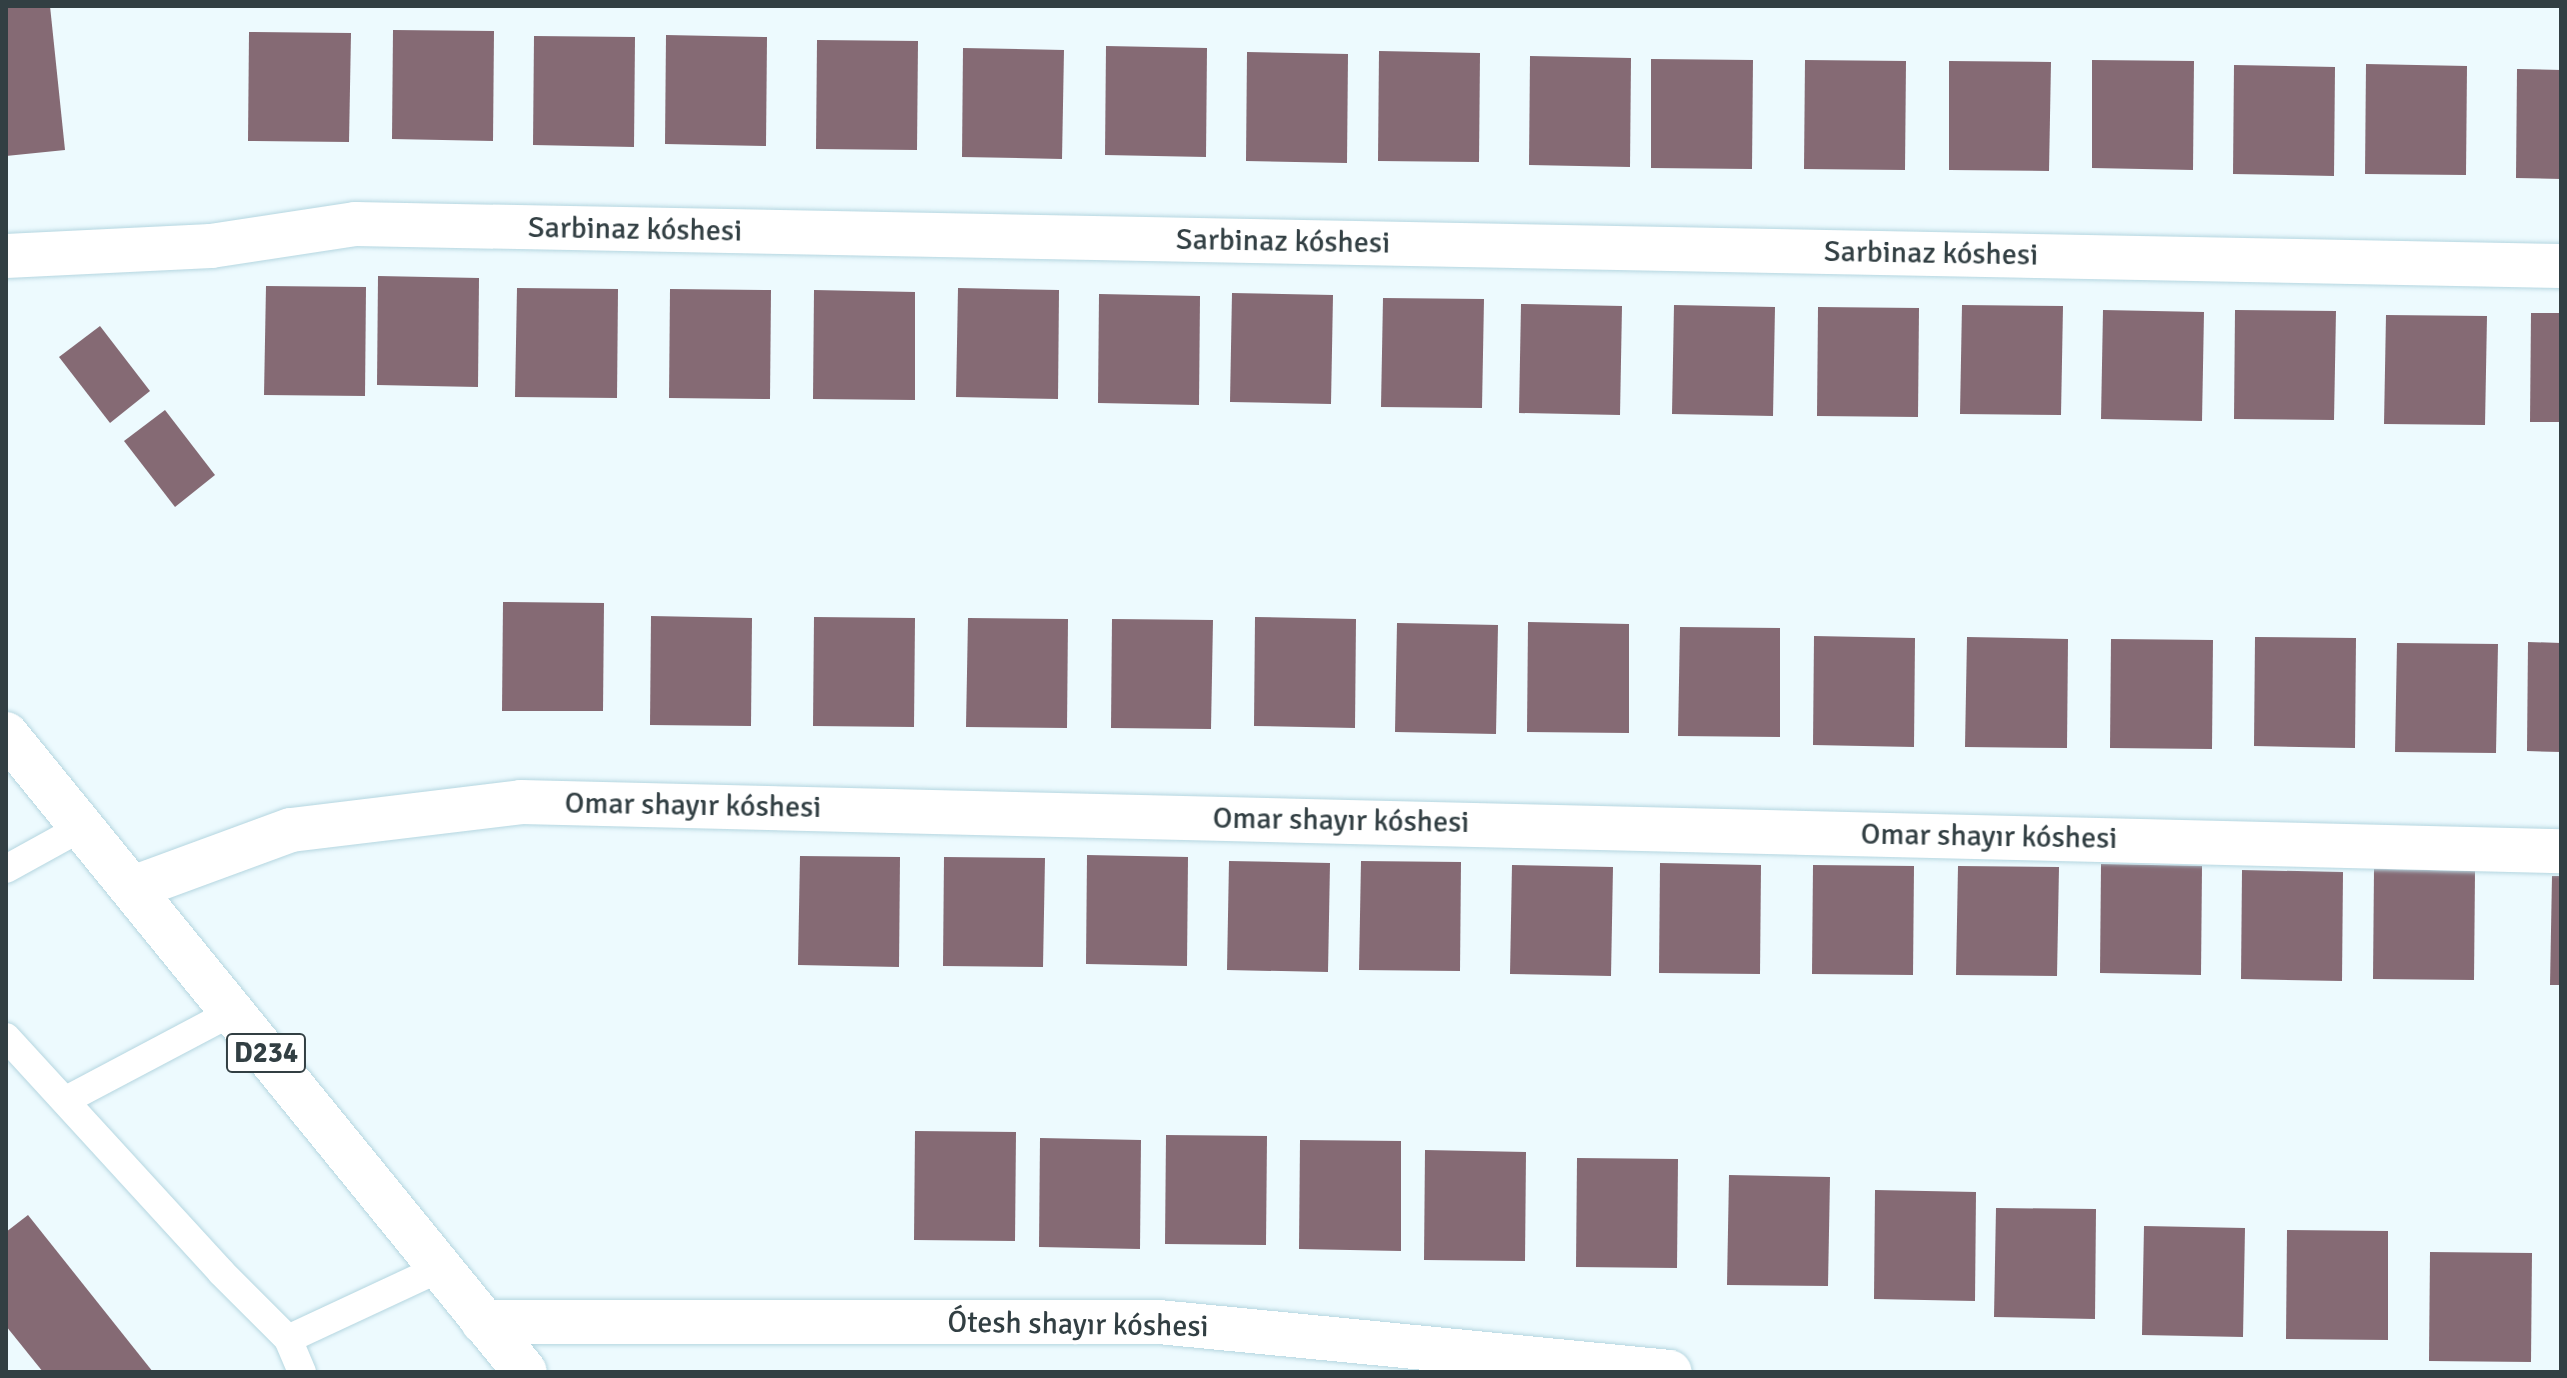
<!DOCTYPE html>
<html>
<head>
<meta charset="utf-8">
<style>
  body { margin:0 }
  #map { position:relative; width:2567px; height:1378px; overflow:hidden; background:#edfafe; font-family:Signika,sans-serif }
  div>[style] { position:absolute }
  .building>* { inset:0; background:#856a74 }
  .roads { filter:drop-shadow(0 0 2px #b5d6e0) drop-shadow(0 0 2px #b5d6e0) }
  .service>* { height:28px; margin:-14px; padding:0 14px; transform-origin:14px; border-radius:14px; background:#fff }
  .minor>* { height:44px; margin:-22px; padding:0 22px; transform-origin:22px; border-radius:22px; background:#fff }
  .primary>* { height:44px; margin:-22px; padding:0 22px; transform-origin:22px; border-radius:22px; background:#fff }
  span { translate:-50% -50%; white-space:nowrap; text-align:center; line-height:1.15; -webkit-text-stroke:8px #fff; paint-order:stroke }
  .shield-label span { padding:2px 6px; background:#fff; border:2px solid; border-radius:6px; -webkit-text-stroke-width:0 }
  .shield-label { font-size:28px; color:#323f43; font-weight:700 }
  .street-label { font-size:30px; color:#323f43 }
  .frame { position:absolute; inset:0; border:8px solid #323f43; pointer-events:none }
</style>
</head>
<body>
<div id="map">
  <div class="building">
    <div style="clip-path:polygon(6px 6px,50px 6px,65px 150px,6px 156px)"></div>
    <div style="clip-path:polygon(393px 30px,494px 31px,493px 141px,392px 139px)"></div>
    <div style="clip-path:polygon(249px 32px,351px 33px,349px 142px,248px 141px)"></div>
    <div style="clip-path:polygon(666px 35px,767px 37px,766px 146px,665px 144px)"></div>
    <div style="clip-path:polygon(534px 36px,635px 37px,634px 147px,533px 145px)"></div>
    <div style="clip-path:polygon(817px 40px,918px 41px,917px 150px,816px 149px)"></div>
    <div style="clip-path:polygon(1106px 46px,1207px 48px,1206px 157px,1105px 155px)"></div>
    <div style="clip-path:polygon(963px 48px,1064px 50px,1062px 159px,962px 157px)"></div>
    <div style="clip-path:polygon(1379px 51px,1480px 53px,1479px 162px,1378px 161px)"></div>
    <div style="clip-path:polygon(1247px 52px,1348px 54px,1347px 163px,1246px 161px)"></div>
    <div style="clip-path:polygon(1530px 56px,1631px 58px,1630px 167px,1529px 165px)"></div>
    <div style="clip-path:polygon(1651px 59px,1753px 60px,1752px 169px,1651px 168px)"></div>
    <div style="clip-path:polygon(1805px 60px,1906px 61px,1905px 170px,1804px 169px)"></div>
    <div style="clip-path:polygon(2092px 60px,2194px 61px,2193px 170px,2092px 168px)"></div>
    <div style="clip-path:polygon(1949px 61px,2051px 62px,2049px 171px,1949px 170px)"></div>
    <div style="clip-path:polygon(2366px 64px,2467px 66px,2466px 175px,2365px 174px)"></div>
    <div style="clip-path:polygon(2234px 65px,2335px 67px,2334px 176px,2233px 174px)"></div>
    <div style="clip-path:polygon(2517px 69px,2561px 70px,2561px 179px,2516px 178px)"></div>
    <div style="clip-path:polygon(378px 276px,479px 278px,478px 387px,377px 385px)"></div>
    <div style="clip-path:polygon(266px 286px,366px 287px,365px 396px,264px 395px)"></div>
    <div style="clip-path:polygon(517px 288px,618px 289px,617px 398px,515px 397px)"></div>
    <div style="clip-path:polygon(958px 288px,1059px 290px,1058px 399px,956px 397px)"></div>
    <div style="clip-path:polygon(670px 289px,771px 290px,770px 399px,669px 398px)"></div>
    <div style="clip-path:polygon(814px 290px,915px 292px,915px 400px,813px 399px)"></div>
    <div style="clip-path:polygon(1232px 293px,1333px 295px,1331px 404px,1230px 402px)"></div>
    <div style="clip-path:polygon(1099px 294px,1200px 296px,1199px 405px,1098px 403px)"></div>
    <div style="clip-path:polygon(1383px 298px,1484px 299px,1482px 408px,1381px 407px)"></div>
    <div style="clip-path:polygon(1521px 304px,1622px 306px,1620px 415px,1519px 413px)"></div>
    <div style="clip-path:polygon(1674px 305px,1775px 307px,1773px 416px,1672px 414px)"></div>
    <div style="clip-path:polygon(1962px 305px,2063px 306px,2061px 415px,1960px 414px)"></div>
    <div style="clip-path:polygon(1818px 307px,1919px 308px,1918px 417px,1817px 416px)"></div>
    <div style="clip-path:polygon(2103px 310px,2204px 312px,2202px 421px,2101px 419px)"></div>
    <div style="clip-path:polygon(2235px 310px,2336px 311px,2334px 420px,2234px 419px)"></div>
    <div style="clip-path:polygon(2531px 313px,2561px 313px,2561px 422px,2530px 422px)"></div>
    <div style="clip-path:polygon(2386px 315px,2487px 316px,2485px 425px,2384px 424px)"></div>
    <div style="clip-path:polygon(100px 326px,150px 391px,110px 423px,59px 357px)"></div>
    <div style="clip-path:polygon(165px 410px,215px 475px,175px 507px,124px 441px)"></div>
    <div style="clip-path:polygon(503px 602px,604px 603px,603px 711px,502px 711px)"></div>
    <div style="clip-path:polygon(651px 616px,752px 618px,751px 726px,650px 725px)"></div>
    <div style="clip-path:polygon(814px 617px,915px 618px,914px 727px,813px 726px)"></div>
    <div style="clip-path:polygon(1255px 617px,1356px 619px,1355px 728px,1254px 726px)"></div>
    <div style="clip-path:polygon(968px 618px,1068px 619px,1067px 728px,966px 727px)"></div>
    <div style="clip-path:polygon(1112px 619px,1213px 620px,1211px 729px,1111px 728px)"></div>
    <div style="clip-path:polygon(1528px 622px,1629px 624px,1629px 733px,1527px 732px)"></div>
    <div style="clip-path:polygon(1397px 623px,1498px 625px,1496px 734px,1395px 732px)"></div>
    <div style="clip-path:polygon(1680px 627px,1780px 628px,1780px 737px,1678px 736px)"></div>
    <div style="clip-path:polygon(1814px 636px,1915px 638px,1914px 747px,1813px 745px)"></div>
    <div style="clip-path:polygon(1967px 637px,2068px 639px,2067px 748px,1965px 747px)"></div>
    <div style="clip-path:polygon(2255px 637px,2356px 638px,2355px 748px,2254px 746px)"></div>
    <div style="clip-path:polygon(2111px 639px,2213px 640px,2212px 749px,2110px 748px)"></div>
    <div style="clip-path:polygon(2528px 642px,2561px 643px,2561px 752px,2527px 751px)"></div>
    <div style="clip-path:polygon(2397px 643px,2498px 644px,2496px 753px,2395px 752px)"></div>
    <div style="clip-path:polygon(1087px 855px,1188px 857px,1187px 966px,1086px 964px)"></div>
    <div style="clip-path:polygon(800px 856px,900px 857px,899px 967px,798px 965px)"></div>
    <div style="clip-path:polygon(944px 857px,1045px 858px,1043px 967px,943px 966px)"></div>
    <div style="clip-path:polygon(1229px 861px,1330px 863px,1328px 972px,1227px 970px)"></div>
    <div style="clip-path:polygon(1361px 861px,1461px 862px,1460px 971px,1359px 970px)"></div>
    <div style="clip-path:polygon(1660px 863px,1761px 865px,1760px 974px,1659px 973px)"></div>
    <div style="clip-path:polygon(2101px 864px,2202px 866px,2201px 975px,2100px 973px)"></div>
    <div style="clip-path:polygon(1512px 865px,1613px 867px,1611px 976px,1510px 974px)"></div>
    <div style="clip-path:polygon(1813px 865px,1914px 866px,1913px 975px,1812px 974px)"></div>
    <div style="clip-path:polygon(1958px 866px,2059px 867px,2057px 976px,1956px 975px)"></div>
    <div style="clip-path:polygon(2374px 869px,2475px 871px,2474px 980px,2373px 979px)"></div>
    <div style="clip-path:polygon(2242px 870px,2343px 872px,2342px 981px,2241px 979px)"></div>
    <div style="clip-path:polygon(2552px 876px,2561px 876px,2561px 985px,2550px 985px)"></div>
    <div style="clip-path:polygon(915px 1131px,1016px 1132px,1015px 1241px,914px 1240px)"></div>
    <div style="clip-path:polygon(1166px 1135px,1267px 1136px,1266px 1245px,1165px 1244px)"></div>
    <div style="clip-path:polygon(1040px 1138px,1141px 1140px,1140px 1249px,1039px 1247px)"></div>
    <div style="clip-path:polygon(1300px 1140px,1401px 1141px,1401px 1251px,1299px 1249px)"></div>
    <div style="clip-path:polygon(1425px 1150px,1526px 1152px,1525px 1261px,1424px 1260px)"></div>
    <div style="clip-path:polygon(1577px 1158px,1678px 1159px,1677px 1268px,1576px 1267px)"></div>
    <div style="clip-path:polygon(1729px 1175px,1830px 1177px,1828px 1286px,1727px 1285px)"></div>
    <div style="clip-path:polygon(1875px 1190px,1976px 1192px,1975px 1301px,1874px 1299px)"></div>
    <div style="clip-path:polygon(1996px 1208px,2096px 1209px,2095px 1319px,1994px 1317px)"></div>
    <div style="clip-path:polygon(28px 1215px,153px 1372px,43px 1372px,6px 1326px,6px 1232px)"></div>
    <div style="clip-path:polygon(2144px 1226px,2245px 1228px,2243px 1337px,2142px 1335px)"></div>
    <div style="clip-path:polygon(2287px 1230px,2388px 1231px,2388px 1340px,2286px 1339px)"></div>
    <div style="clip-path:polygon(2430px 1252px,2532px 1253px,2531px 1362px,2429px 1361px)"></div>
  </div>
  <div class="roads">
    <div class="service">
      <div style="left:6px;top:869px;width:87px;rotate:-28.9deg"></div>
      <div style="left:6px;top:1037px;width:319px;rotate:47.5deg"></div>
      <div style="left:221px;top:1272px;width:95px;rotate:45deg"></div>
      <div style="left:288px;top:1339px;width:36px;rotate:67deg"></div>
      <div style="left:66px;top:1100px;width:188px;rotate:-27.9deg"></div>
      <div style="left:288px;top:1339px;width:168px;rotate:-25deg"></div>
    </div>
    <div class="minor">
      <div style="left:6px;top:256px;width:205px;rotate:-2.8deg"></div>
      <div style="left:211px;top:246px;width:146px;rotate:-8.7deg"></div>
      <div style="left:355px;top:224px;width:2206px;rotate:1.09deg"></div>
      <div style="left:133px;top:888px;width:168px;rotate:-20.2deg"></div>
      <div style="left:291px;top:830px;width:232px;rotate:-6.9deg"></div>
      <div style="left:521px;top:802px;width:2041px;rotate:1.38deg"></div>
      <div style="left:483px;top:1322px;width:676px"></div>
      <div style="left:1159px;top:1322px;width:513px;rotate:5.59deg"></div>
    </div>
    <div class="primary">
      <div style="left:6px;top:734px;width:822px;rotate:50.87deg"></div>
    </div>
  </div>
  <div class="shield-label">
    <span style="left:266px;top:1053px">D234</span>
  </div>
  <div class="street-label">
    <span style="left:635px;top:230px;rotate:1deg">Sarbinaz kóshesi</span>
    <span style="left:1283px;top:242px;rotate:1deg">Sarbinaz kóshesi</span>
    <span style="left:1931px;top:254px;rotate:1deg">Sarbinaz kóshesi</span>
    <span style="left:693px;top:806px;rotate:1deg">Omar shayır kóshesi</span>
    <span style="left:1341px;top:821px;rotate:1deg">Omar shayır kóshesi</span>
    <span style="left:1989px;top:837px;rotate:1deg">Omar shayır kóshesi</span>
    <span style="left:1078px;top:1325px;rotate:1deg">Ótesh shayır kóshesi</span>
  </div>
  <div class="frame"></div>
</div>
</body>
</html>
